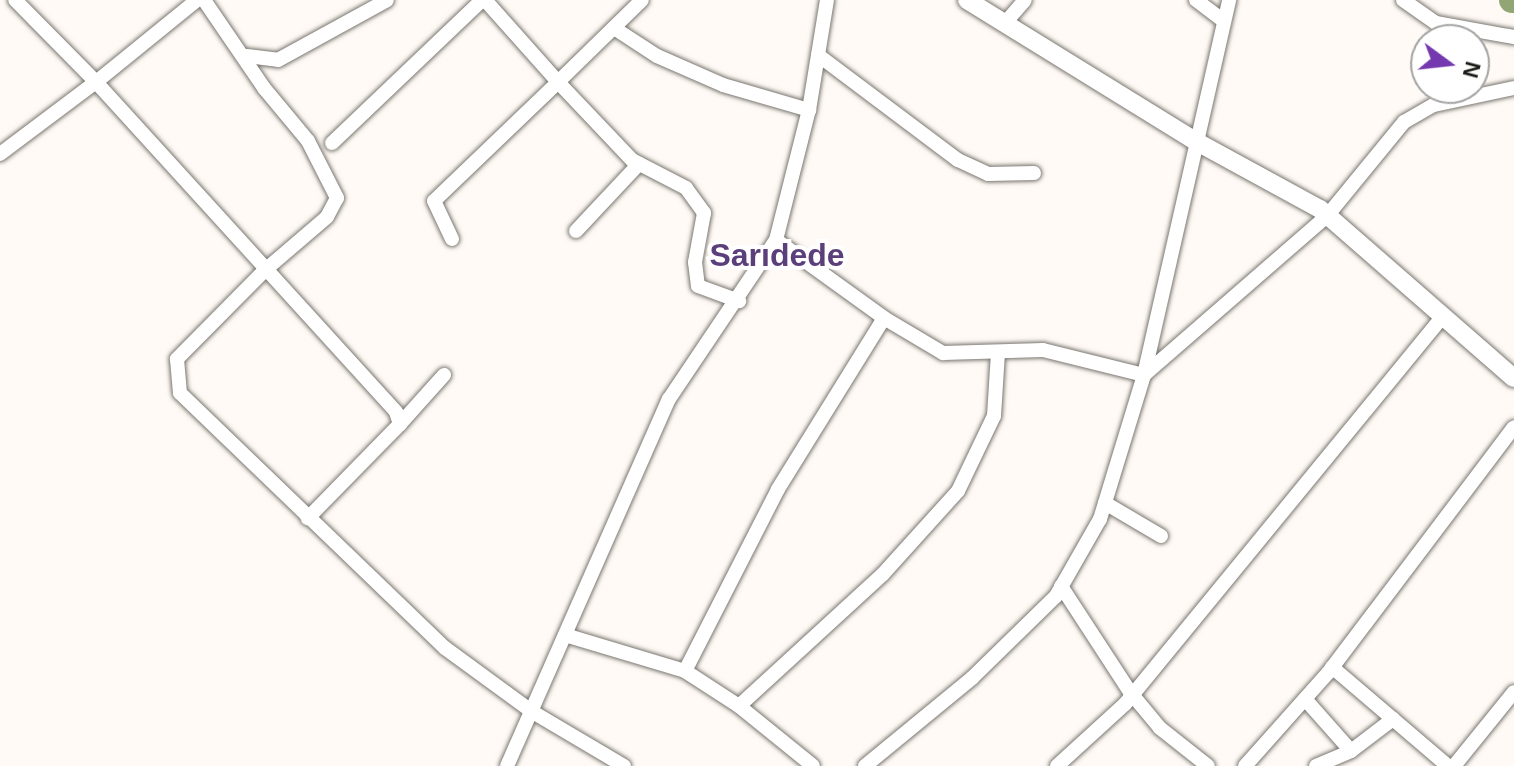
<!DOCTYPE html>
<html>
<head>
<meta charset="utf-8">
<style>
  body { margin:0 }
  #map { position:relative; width:1514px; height:766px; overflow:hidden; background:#fffaf5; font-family:Arial,sans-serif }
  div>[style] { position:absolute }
  .river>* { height:26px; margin:-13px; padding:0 13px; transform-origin:13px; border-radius:13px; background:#92a675 }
  .roads { filter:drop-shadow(0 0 2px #7a7670) drop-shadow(0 0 2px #7a7670) }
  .minor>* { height:14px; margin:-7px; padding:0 7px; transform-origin:7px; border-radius:7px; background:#fff }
  .secondary>* { height:18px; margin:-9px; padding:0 9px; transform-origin:9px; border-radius:9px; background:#fff }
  span { translate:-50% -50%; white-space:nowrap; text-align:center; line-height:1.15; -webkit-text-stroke:8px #fff; paint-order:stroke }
  .district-label { font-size:32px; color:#5b3f7b; font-weight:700 }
  .north { position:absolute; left:1410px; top:24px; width:80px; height:80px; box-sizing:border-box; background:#fff; border:2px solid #a4a4a3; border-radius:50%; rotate:105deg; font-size:22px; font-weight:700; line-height:32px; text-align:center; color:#1c1b18 }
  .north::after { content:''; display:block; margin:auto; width:28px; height:36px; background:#7539af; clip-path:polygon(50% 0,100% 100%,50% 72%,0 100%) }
</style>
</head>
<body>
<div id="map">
  <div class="river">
    <div style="left:1512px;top:0;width:2px"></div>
  </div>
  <div class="roads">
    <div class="minor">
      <div style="left:197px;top:0;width:130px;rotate:140.9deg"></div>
      <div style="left:96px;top:82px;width:446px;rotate:47.7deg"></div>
      <div style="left:396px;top:412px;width:13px;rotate:72deg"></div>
      <div style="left:400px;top:424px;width:132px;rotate:134.4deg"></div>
      <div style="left:204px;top:0;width:107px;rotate:55.7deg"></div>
      <div style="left:264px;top:88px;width:69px;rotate:50.3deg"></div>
      <div style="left:308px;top:141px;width:64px;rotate:63deg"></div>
      <div style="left:337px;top:198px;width:21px;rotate:118deg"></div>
      <div style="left:327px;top:217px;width:83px;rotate:139.4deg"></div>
      <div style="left:264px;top:271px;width:124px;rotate:134.7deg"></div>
      <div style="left:177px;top:359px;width:34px;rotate:85deg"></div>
      <div style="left:180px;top:393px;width:368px;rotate:43.9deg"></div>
      <div style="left:445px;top:648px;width:107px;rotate:36.2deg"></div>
      <div style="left:531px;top:711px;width:108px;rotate:30.6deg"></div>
      <div style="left:485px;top:0;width:110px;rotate:48.3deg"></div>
      <div style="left:558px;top:82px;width:117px;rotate:-44.3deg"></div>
      <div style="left:1196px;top:0;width:35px;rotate:37deg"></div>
      <div style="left:1403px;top:0;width:40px;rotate:34.9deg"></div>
      <div style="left:1436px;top:23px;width:79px;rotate:10.2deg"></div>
      <div style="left:1005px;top:23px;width:30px;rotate:-49deg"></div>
      <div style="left:614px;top:28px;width:51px;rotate:33.1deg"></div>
      <div style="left:657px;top:56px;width:72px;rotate:23.7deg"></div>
      <div style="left:723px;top:85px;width:90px;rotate:16.2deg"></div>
      <div style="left:818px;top:55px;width:175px;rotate:36.9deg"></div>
      <div style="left:958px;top:160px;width:33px;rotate:25deg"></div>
      <div style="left:988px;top:174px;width:46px;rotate:-1.2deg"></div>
      <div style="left:247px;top:56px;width:31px;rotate:7deg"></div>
      <div style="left:278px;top:60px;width:124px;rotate:-28.8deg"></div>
      <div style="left:332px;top:143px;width:207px;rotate:-43.6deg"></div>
      <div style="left:0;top:154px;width:120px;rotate:-36.9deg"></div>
      <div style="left:96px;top:82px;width:115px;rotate:-134.6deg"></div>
      <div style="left:576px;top:231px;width:92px;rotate:-46.8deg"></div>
      <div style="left:452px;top:239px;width:42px;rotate:-115.3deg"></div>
      <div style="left:434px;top:201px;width:172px;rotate:-43.8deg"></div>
      <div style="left:558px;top:82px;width:108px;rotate:46.5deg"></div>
      <div style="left:632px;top:160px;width:61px;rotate:27.4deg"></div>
      <div style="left:686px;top:188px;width:31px;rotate:54deg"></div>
      <div style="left:704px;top:213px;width:50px;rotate:100.4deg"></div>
      <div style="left:695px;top:262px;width:24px;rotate:83deg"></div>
      <div style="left:698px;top:286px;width:44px;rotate:20.1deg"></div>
      <div style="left:776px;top:240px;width:133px;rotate:35.8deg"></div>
      <div style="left:884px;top:318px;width:69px;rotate:30.7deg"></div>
      <div style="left:943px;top:353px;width:100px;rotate:-1.7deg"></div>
      <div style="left:1043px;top:350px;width:104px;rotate:13.9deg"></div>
      <div style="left:1144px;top:375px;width:385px;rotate:-77.2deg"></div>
      <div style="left:400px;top:424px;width:66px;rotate:-48.1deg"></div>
      <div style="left:1105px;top:503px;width:65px;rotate:30.5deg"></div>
      <div style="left:1061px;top:586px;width:126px;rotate:56.9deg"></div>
      <div style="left:1130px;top:692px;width:47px;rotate:50.2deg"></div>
      <div style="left:1160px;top:728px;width:61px;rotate:38.4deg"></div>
      <div style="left:565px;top:635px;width:125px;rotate:16.7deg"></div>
      <div style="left:685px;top:671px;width:64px;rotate:32.9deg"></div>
      <div style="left:739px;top:706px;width:95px;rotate:39deg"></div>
      <div style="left:1332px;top:667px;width:153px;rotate:40.5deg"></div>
      <div style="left:685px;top:671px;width:204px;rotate:-62.9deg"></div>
      <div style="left:778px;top:489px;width:201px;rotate:-58.2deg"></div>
      <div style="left:1305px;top:699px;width:69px;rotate:48.5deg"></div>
      <div style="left:1351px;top:751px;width:53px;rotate:-37.3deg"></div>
      <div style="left:739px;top:706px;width:195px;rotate:-42.5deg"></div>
      <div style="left:883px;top:574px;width:112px;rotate:-47.9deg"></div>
      <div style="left:958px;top:491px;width:83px;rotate:-64.4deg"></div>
      <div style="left:994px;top:416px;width:63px;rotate:-86.4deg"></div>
      <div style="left:507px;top:766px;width:401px;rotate:-66.2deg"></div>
      <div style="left:669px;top:399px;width:192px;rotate:-56.1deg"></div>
      <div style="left:776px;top:240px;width:134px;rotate:-75.8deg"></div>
      <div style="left:809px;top:110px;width:111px;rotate:-80.7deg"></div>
      <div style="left:865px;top:766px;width:139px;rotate:-39.4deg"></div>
      <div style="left:972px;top:678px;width:117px;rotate:-44.3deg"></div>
      <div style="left:1056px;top:596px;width:89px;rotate:-60.3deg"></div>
      <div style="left:1100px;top:519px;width:151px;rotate:-73deg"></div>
      <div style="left:1144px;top:375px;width:242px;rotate:-41deg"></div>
      <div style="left:1327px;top:216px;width:122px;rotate:-50.7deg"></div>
      <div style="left:1404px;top:122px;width:34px;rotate:-30deg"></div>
      <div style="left:1434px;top:105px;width:82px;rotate:-12deg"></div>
      <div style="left:1057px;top:766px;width:92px;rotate:-42.4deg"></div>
      <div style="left:1125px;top:704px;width:503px;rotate:-50.65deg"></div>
      <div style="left:1245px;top:766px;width:125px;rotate:-48.3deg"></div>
      <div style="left:1328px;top:673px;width:308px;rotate:-52.9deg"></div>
      <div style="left:1316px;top:766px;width:38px;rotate:-23deg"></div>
      <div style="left:1454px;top:766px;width:95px;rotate:-51deg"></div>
    </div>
    <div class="secondary">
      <div style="left:967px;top:0;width:270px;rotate:31.7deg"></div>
      <div style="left:1197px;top:142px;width:140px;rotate:28.6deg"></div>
      <div style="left:1320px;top:209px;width:257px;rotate:41.1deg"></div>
    </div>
  </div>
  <div class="district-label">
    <span style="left:777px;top:255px">Sarıdede</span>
  </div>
  <div class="north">N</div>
</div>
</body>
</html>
